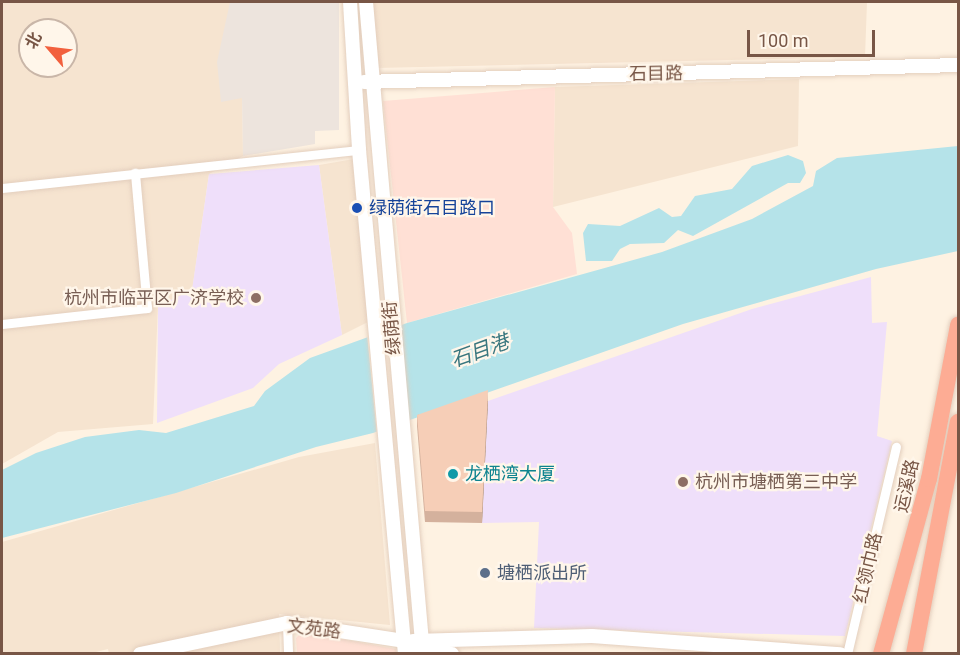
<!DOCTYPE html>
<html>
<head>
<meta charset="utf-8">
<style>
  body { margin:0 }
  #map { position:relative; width:960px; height:655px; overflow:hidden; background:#fef2e2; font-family:Roboto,"Noto Sans SC",sans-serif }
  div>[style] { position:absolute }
  .residential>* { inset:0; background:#f6e4d0 }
  .commercial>* { inset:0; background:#ffe0d5 }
  .industrial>* { inset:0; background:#ede4dd }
  .education>* { inset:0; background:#efdffa }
  .water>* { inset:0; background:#b5e3e9 }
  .pier>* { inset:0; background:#fef2e2 }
  .roads { filter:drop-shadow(0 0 2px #e3cebd) drop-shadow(0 0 2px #e3cebd) }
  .street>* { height:9px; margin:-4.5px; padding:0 4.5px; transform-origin:4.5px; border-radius:4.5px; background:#fff }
  .secondary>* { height:14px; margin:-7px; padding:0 7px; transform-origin:7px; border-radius:7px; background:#fff }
  .highway>* { height:16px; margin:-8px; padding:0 8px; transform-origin:8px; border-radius:8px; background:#fdac94 }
  .wall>* { inset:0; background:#d4b19d }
  .shaded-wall>* { inset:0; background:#ac9080 }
  .building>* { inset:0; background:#f6ceb7 }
  .dots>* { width:16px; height:16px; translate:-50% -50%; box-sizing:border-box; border:3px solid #fff6ea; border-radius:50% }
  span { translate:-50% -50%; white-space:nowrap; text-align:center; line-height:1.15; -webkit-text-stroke:4.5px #fff6ea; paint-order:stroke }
  .street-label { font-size:18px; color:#785646 }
  .transit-label { font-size:18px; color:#164399 }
  .left { translate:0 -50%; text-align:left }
  .education-label { font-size:18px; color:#785e54 }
  .right { translate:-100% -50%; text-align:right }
  .culture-label { font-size:18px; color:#0d838f }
  .service-label { font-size:18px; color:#4e5e75 }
  .water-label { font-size:20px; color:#39767e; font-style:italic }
  .frame { position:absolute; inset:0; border:3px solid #785646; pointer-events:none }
  .north { position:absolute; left:18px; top:18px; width:60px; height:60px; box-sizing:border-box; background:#fff6ea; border:2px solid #c9b6a8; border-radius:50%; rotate:298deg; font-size:16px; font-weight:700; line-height:24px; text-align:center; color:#785646 }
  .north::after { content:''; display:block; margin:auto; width:21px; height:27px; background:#f2603d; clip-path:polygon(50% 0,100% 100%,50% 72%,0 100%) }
  .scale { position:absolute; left:747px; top:30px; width:128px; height:27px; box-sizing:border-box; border:3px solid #785646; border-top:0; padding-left:8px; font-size:18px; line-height:21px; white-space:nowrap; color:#785646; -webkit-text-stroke:4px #fff6ea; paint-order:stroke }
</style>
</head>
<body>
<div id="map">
  <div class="residential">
    <div style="clip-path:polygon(evenodd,2px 2px,230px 2px,242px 98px,243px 156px,209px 174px,192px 291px,158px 306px,153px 424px,58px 432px,2px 464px,2px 2px,30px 30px,66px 30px,66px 66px,30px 66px,30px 30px)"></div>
    <div style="clip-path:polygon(373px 2px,867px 2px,865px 57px,376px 68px)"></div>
    <div style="clip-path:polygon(799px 79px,798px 146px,553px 207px,555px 87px)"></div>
    <div style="clip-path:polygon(354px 159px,370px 321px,342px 335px,319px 165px)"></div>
    <div style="clip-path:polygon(375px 443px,390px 625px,279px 614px,280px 653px,109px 654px,108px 649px,88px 654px,2px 654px,2px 542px,299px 457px)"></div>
  </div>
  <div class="commercial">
    <div style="clip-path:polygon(555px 87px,553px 207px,572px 233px,577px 274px,407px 323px,383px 101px)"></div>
    <div style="clip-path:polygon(302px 632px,396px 649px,396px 653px,297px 653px,296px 638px)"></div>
  </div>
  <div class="industrial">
    <div style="clip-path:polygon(230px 2px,339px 2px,339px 130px,315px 131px,315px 144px,243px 156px,242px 98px,221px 102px,217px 62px)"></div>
  </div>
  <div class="education">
    <div style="clip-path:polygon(319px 165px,342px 335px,279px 364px,253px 388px,157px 423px,158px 306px,192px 290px,209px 174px)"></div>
    <div style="clip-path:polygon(871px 277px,872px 323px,887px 322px,877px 436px,892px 441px,845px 636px,534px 628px,539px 522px,482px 523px,488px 401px,752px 309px)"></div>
  </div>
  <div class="water">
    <div style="clip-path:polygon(958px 146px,958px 251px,876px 269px,683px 324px,373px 433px,316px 447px,176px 493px,2px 538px,2px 470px,36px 453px,85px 437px,139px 430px,166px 433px,254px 406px,265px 391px,310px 358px,407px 323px,662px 252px,752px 219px,813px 186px,816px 171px,837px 158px)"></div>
    <div style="clip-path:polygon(788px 155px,803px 161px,806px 173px,800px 183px,788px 183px,693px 236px,678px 230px,664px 243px,630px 244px,620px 249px,612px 261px,586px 261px,583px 233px,588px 224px,620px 226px,659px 208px,672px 217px,681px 216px,695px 196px,732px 189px,752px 166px)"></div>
  </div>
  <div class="pier">
    <div style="clip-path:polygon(399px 323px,408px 423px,377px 435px,367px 334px)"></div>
  </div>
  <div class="roads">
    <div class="street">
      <div style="left:2px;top:188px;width:359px;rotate:-6.1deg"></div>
      <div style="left:2px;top:324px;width:146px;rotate:-6.3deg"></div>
      <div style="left:147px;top:308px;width:136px;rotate:-95.1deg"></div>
      <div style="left:287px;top:623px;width:31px;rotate:88deg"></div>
      <div style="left:847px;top:654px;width:213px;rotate:-76.7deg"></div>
    </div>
    <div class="secondary">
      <div style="left:350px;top:2px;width:148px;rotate:86.5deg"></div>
      <div style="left:359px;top:150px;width:506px;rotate:84.79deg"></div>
      <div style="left:366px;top:2px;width:654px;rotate:85deg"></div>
      <div style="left:364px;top:82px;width:594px;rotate:-1.64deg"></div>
      <div style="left:413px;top:641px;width:179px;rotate:-1.6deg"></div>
      <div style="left:592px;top:636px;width:249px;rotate:4.2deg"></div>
      <div style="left:140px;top:654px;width:150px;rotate:-11.9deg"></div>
      <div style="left:287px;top:623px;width:118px;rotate:8.7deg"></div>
      <div style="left:404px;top:641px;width:22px;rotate:32deg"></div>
      <div style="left:423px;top:653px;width:29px;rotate:2deg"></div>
    </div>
    <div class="highway">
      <div style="left:881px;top:654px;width:181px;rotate:-74.7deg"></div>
      <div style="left:929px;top:479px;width:157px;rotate:-79.3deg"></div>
      <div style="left:914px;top:654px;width:236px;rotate:-79.3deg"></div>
    </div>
  </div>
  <div class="wall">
    <div style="clip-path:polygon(488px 401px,482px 523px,425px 522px,417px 426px,417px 415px)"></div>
  </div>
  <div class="shaded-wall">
    <div style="clip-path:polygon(488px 390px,488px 401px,482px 523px,482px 512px)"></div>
  </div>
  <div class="building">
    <div style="clip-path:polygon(488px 390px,482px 512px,425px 511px,417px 415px)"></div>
  </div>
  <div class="dots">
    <div style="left:357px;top:208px;background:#1a4fb4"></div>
    <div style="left:256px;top:298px;background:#8d6e63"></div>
    <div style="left:453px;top:474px;background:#0f9aa8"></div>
    <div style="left:683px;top:482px;background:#8d6e63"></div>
    <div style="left:485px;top:573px;background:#5c6f8a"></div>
  </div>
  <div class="street-label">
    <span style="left:656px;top:74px;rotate:-1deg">石目路</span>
    <span style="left:392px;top:328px;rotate:-95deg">绿荫街</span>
    <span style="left:907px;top:486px;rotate:-77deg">运溪路</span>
    <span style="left:868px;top:568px;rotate:-77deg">红领巾路</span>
    <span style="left:314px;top:629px;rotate:7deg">文苑路</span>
  </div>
  <div class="transit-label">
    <span class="left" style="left:369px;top:208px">绿荫街石目路口</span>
  </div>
  <div class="education-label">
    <span class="right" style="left:244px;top:298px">杭州市临平区广济学校</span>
    <span class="left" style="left:695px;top:482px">杭州市塘栖第三中学</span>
  </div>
  <div class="culture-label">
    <span class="left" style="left:465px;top:474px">龙栖湾大厦</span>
  </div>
  <div class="service-label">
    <span class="left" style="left:497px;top:573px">塘栖派出所</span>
  </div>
  <div class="water-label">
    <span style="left:480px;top:351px;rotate:-20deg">石目港</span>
  </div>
  <div class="frame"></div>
  <div class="north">北</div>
  <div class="scale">100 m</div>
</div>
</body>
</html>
